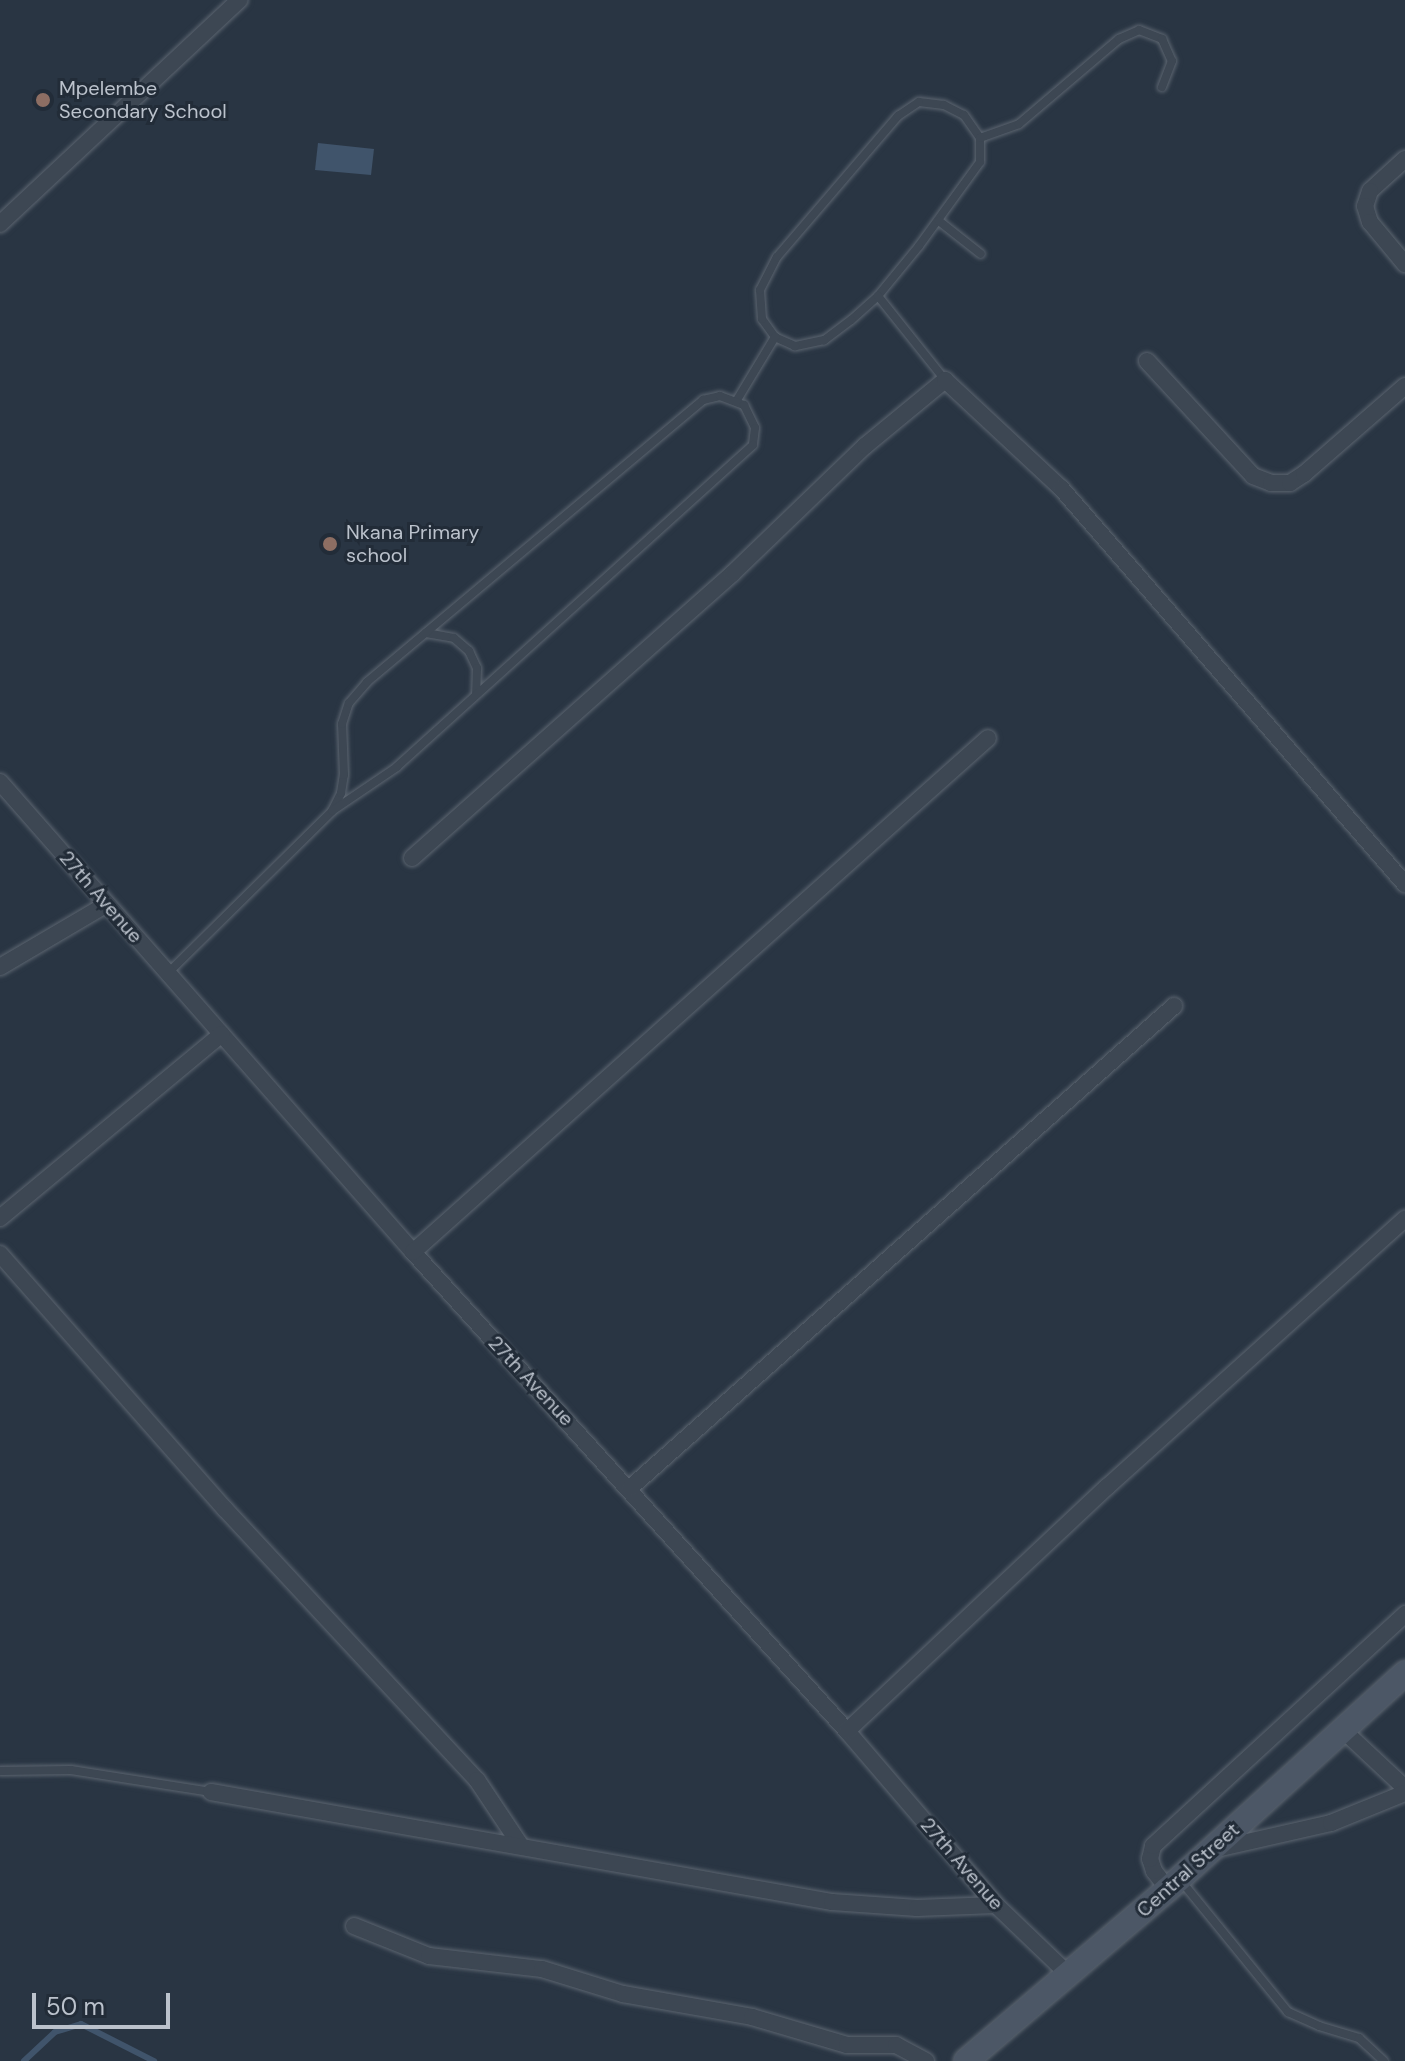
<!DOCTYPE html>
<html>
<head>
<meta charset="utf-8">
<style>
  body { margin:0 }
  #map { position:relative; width:1405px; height:2061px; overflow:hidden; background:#293543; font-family:"DM Sans",sans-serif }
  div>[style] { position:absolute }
  .water>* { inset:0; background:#40546b }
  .stream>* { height:6px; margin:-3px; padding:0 3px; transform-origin:3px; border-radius:3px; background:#40546b }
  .roads { filter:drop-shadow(0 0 2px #5c6570) drop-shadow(0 0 2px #5c6570) }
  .lane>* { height:8px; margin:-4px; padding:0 4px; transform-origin:4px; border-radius:4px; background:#3d4753 }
  .street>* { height:16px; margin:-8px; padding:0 8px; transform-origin:8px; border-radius:8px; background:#3d4753 }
  .secondary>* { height:24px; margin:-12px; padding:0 12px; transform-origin:12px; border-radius:12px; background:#4c5766 }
  .dots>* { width:22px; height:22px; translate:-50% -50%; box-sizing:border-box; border:4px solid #222c38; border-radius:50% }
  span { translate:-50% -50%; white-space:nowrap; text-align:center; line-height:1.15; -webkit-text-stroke:6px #222c38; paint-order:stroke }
  .poi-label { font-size:20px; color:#bbc2cc }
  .left { translate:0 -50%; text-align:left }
  .street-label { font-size:20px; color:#bbc2cc }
  .scale { position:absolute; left:32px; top:1993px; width:138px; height:36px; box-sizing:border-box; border:4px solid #bbc2cc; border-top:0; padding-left:10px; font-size:24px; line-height:28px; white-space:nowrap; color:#bbc2cc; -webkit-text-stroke:6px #222c38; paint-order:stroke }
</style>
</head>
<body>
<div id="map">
  <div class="water">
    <div style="clip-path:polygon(318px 143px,374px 149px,371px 175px,315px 170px)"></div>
  </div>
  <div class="stream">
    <div style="left:24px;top:2061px;width:42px;rotate:-43.1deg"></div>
    <div style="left:55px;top:2032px;width:27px;rotate:-17deg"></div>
    <div style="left:81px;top:2024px;width:82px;rotate:26.9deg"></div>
  </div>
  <div class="roads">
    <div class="lane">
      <div style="left:919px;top:102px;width:25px;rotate:7deg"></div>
      <div style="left:944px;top:105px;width:22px;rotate:27deg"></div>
      <div style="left:964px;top:115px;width:28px;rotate:55deg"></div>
      <div style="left:980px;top:138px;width:24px;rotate:90deg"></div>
      <div style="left:980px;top:162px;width:104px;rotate:126deg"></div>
      <div style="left:919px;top:246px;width:65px;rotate:129.4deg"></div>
      <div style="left:878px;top:296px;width:36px;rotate:138deg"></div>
      <div style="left:851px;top:320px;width:34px;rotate:143deg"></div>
      <div style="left:824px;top:340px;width:30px;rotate:168deg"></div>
      <div style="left:795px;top:346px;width:22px;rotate:-156deg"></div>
      <div style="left:775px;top:337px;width:22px;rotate:-126deg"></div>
      <div style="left:762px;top:319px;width:29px;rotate:-94deg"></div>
      <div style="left:760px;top:290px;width:37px;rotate:-63deg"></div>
      <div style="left:777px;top:257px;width:186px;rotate:-49.4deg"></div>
      <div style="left:898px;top:116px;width:25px;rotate:-34deg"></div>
      <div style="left:980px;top:138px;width:41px;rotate:-19.7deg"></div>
      <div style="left:1019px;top:124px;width:131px;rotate:-40.4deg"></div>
      <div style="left:1119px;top:39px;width:22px;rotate:-24deg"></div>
      <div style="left:1139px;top:30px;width:25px;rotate:21deg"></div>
      <div style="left:1162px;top:39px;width:24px;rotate:66deg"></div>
      <div style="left:1172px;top:61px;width:28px;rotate:111deg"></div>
      <div style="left:939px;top:221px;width:53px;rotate:38.2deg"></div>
      <div style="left:878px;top:296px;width:107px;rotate:51.4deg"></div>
      <div style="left:737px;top:400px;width:74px;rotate:-58.9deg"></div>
      <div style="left:426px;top:633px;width:28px;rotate:10deg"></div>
      <div style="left:454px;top:638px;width:20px;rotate:41deg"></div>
      <div style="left:469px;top:651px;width:19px;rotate:65deg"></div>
      <div style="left:477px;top:668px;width:26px;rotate:92deg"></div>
      <div style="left:168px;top:973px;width:231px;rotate:-44.6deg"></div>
      <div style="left:332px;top:811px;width:20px;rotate:-63deg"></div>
      <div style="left:341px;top:793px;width:18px;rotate:-81deg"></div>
      <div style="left:344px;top:775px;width:51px;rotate:-92.2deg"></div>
      <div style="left:342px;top:724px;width:22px;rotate:-72deg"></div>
      <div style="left:349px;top:703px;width:28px;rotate:-49deg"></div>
      <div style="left:367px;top:682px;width:439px;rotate:-40deg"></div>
      <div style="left:703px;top:400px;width:17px;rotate:-13deg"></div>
      <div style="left:720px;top:396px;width:26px;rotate:21deg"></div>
      <div style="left:744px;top:405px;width:25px;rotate:64deg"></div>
      <div style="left:755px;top:428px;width:17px;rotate:97deg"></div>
      <div style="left:753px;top:445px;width:480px;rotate:137.9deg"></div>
      <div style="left:397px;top:767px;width:78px;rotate:145.9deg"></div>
      <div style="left:0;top:1771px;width:71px;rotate:-0.8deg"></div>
      <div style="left:71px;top:1770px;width:142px;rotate:8.9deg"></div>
      <div style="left:1182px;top:1882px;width:168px;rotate:50.8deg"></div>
      <div style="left:1288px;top:2012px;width:34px;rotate:24deg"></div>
      <div style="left:1319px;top:2026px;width:42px;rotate:16.7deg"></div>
      <div style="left:1359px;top:2038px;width:34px;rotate:43deg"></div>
    </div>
    <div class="street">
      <div style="left:1405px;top:159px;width:47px;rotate:137.6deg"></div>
      <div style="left:1370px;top:191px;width:16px;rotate:108deg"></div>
      <div style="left:1365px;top:206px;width:17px;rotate:73deg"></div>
      <div style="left:1370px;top:222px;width:55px;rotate:50.2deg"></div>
      <div style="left:0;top:224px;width:328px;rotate:-43.1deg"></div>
      <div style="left:1147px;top:361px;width:156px;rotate:47.3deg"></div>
      <div style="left:1253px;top:476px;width:19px;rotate:21deg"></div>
      <div style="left:1271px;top:483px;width:19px"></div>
      <div style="left:1290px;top:483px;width:17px;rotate:-33deg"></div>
      <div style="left:1304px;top:474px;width:134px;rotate:-41.1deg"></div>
      <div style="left:0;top:782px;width:626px;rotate:48.69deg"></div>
      <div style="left:413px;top:1252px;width:646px;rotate:47.82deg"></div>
      <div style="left:847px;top:1731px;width:229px;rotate:49.4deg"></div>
      <div style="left:996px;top:1905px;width:100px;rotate:43.8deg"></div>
      <div style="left:412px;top:858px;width:429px;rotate:-41.6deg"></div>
      <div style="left:733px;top:573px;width:183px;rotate:-43.9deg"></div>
      <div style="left:865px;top:446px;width:104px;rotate:-39.5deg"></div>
      <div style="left:945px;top:380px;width:158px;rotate:43deg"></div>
      <div style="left:1061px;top:488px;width:525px;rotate:49.02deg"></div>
      <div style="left:0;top:967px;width:124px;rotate:-30.5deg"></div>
      <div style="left:0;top:1218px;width:288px;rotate:-39.7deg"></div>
      <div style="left:413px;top:1252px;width:771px;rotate:-41.79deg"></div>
      <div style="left:0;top:1254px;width:340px;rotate:48.6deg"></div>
      <div style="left:225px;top:1509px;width:370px;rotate:47.1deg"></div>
      <div style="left:477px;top:1780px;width:79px;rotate:56.3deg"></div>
      <div style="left:630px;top:1488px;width:727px;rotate:-41.54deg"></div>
      <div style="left:1343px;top:1730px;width:85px;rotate:43.1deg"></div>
      <div style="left:847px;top:1731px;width:357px;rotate:-43.2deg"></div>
      <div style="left:1107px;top:1487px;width:401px;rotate:-42deg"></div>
      <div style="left:211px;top:1792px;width:631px;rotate:10.04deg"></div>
      <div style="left:832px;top:1902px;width:85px;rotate:4deg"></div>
      <div style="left:917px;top:1908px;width:79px;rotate:-2.2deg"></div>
      <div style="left:1212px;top:1850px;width:122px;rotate:-12.8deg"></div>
      <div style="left:1331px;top:1823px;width:80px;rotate:-22.1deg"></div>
      <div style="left:1168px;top:1889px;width:23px;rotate:-128deg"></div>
      <div style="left:1154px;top:1871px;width:13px;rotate:-108deg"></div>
      <div style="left:1150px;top:1859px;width:13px;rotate:-77deg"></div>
      <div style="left:1153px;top:1846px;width:343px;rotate:-42.6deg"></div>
      <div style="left:354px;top:1926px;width:81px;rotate:21.8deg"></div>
      <div style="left:429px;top:1956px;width:114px;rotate:6.6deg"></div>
      <div style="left:542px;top:1969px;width:85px;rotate:17.2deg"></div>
      <div style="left:623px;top:1994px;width:131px;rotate:10.1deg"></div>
      <div style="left:752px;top:2017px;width:99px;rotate:16.4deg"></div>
      <div style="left:847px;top:2045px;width:49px"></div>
      <div style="left:896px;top:2045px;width:34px;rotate:28deg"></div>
    </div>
    <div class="secondary">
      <div style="left:966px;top:2061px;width:265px;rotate:-40.4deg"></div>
      <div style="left:1168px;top:1889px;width:321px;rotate:-42.3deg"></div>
    </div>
  </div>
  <div class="dots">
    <div style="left:43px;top:100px;background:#8d6e63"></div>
    <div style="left:330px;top:544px;background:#8d6e63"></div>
  </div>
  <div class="poi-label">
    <span class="left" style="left:59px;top:100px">Mpelembe<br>Secondary School</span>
    <span class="left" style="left:346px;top:544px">Nkana Primary<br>school</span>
  </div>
  <div class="street-label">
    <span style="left:101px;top:897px;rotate:49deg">27th Avenue</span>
    <span style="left:531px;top:1381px;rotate:47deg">27th Avenue</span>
    <span style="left:962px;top:1864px;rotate:49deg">27th Avenue</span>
    <span style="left:1188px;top:1870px;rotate:-42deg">Central Street</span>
  </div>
  <div class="scale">50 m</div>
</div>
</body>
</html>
